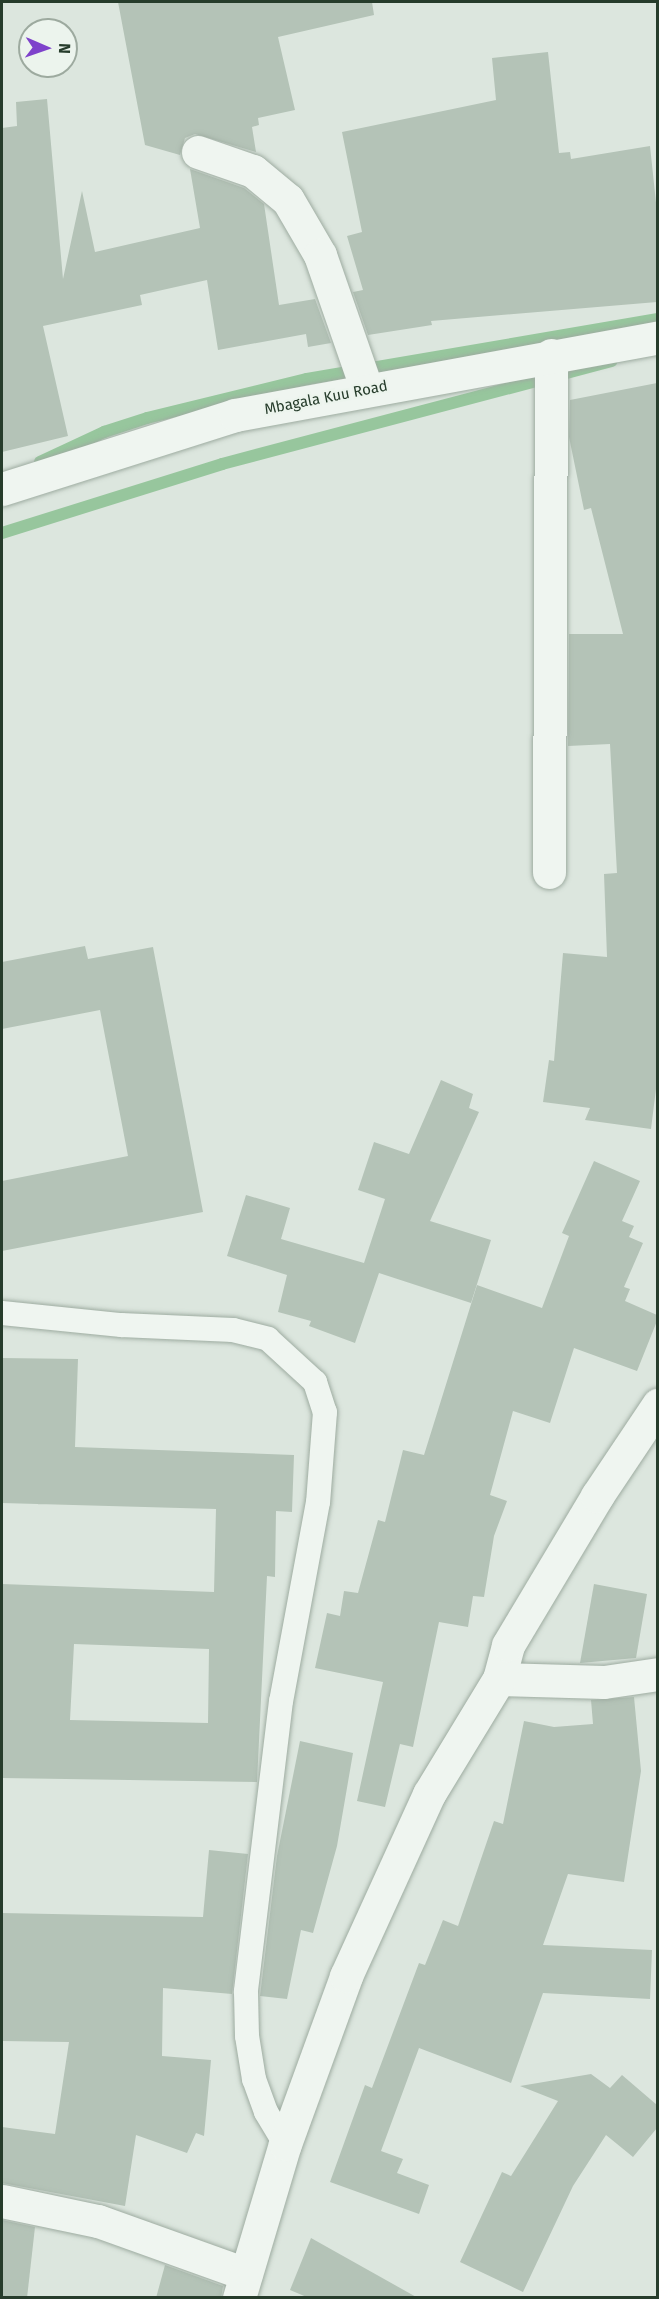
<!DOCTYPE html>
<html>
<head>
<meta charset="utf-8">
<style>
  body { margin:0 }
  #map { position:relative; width:659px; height:2299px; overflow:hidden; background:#dce6de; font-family:"Fira Sans",sans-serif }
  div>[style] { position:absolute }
  .stream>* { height:12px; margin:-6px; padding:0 6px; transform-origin:6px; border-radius:6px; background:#97c69d }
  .building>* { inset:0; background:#b4c3b7 }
  .roads { filter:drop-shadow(0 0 2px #9eaca1) drop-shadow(0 0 2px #9eaca1) }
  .service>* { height:24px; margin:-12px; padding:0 12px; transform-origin:12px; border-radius:12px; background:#eff5f0 }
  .minor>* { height:33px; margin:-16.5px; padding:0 16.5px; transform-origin:16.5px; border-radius:16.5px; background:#eff5f0 }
  .tertiary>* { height:33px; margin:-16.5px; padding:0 16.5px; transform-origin:16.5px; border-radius:16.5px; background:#eff5f0 }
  span { translate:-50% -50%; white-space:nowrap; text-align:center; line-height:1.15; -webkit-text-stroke:4.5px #ecf4ed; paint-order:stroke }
  .street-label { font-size:15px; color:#263c2b }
  .frame { position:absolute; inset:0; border:3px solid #263c2b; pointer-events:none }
  .north { position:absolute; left:18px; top:18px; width:60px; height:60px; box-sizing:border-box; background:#ecf4ed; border:2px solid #9daa9f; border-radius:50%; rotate:92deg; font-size:16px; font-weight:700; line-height:24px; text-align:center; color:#263c2b }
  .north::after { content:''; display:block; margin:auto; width:21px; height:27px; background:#7e42cb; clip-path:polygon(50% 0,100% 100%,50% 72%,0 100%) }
</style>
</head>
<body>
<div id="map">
  <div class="stream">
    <div style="left:40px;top:462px;width:71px;rotate:-25.1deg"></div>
    <div style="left:104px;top:432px;width:45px;rotate:-18deg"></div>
    <div style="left:147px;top:418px;width:165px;rotate:-13.7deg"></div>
    <div style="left:307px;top:379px;width:356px;rotate:-9.7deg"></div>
    <div style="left:2px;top:533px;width:231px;rotate:-17.4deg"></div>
    <div style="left:222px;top:464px;width:403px;rotate:-14.8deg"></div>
  </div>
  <div class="building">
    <div style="clip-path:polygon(118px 2px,372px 2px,374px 15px,278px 37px,295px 110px,258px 118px,259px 125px,252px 127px,256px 152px,195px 134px,185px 138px,180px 155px,145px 145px)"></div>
    <div style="clip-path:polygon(548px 52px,559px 153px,570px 152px,571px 159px,650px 146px,657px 212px,657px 302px,431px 321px,432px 325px,368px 335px,353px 292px,363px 290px,347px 236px,362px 232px,342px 132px,496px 100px,492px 58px)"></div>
    <div style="clip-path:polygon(47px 99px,63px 279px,82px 191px,95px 252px,200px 228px,190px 169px,244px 188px,264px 204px,279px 305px,315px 299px,331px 343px,308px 347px,306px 334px,218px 350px,207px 280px,140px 295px,142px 305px,43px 326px,68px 436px,2px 452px,2px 128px,17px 126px,16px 102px)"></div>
    <div style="clip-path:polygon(657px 383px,657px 1081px,651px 1129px,585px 1120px,590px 1108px,543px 1102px,549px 1060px,554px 1061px,563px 953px,607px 957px,604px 874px,617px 873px,610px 744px,568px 746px,569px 634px,623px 634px,591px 508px,584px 510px,569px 437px,570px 400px)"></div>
    <div style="clip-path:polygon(85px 946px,88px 959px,153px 947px,203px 1212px,2px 1251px,2px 1181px,128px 1156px,100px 1010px,2px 1029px,2px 962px)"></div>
    <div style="clip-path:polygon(441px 1080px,473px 1094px,469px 1108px,479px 1112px,430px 1221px,491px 1240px,471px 1303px,379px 1273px,355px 1343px,309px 1326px,311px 1321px,278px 1312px,287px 1275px,227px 1256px,246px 1195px,290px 1208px,281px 1239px,364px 1263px,385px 1199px,358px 1190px,374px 1142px,409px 1154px)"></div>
    <div style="clip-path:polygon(594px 1161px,640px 1181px,622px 1221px,634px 1226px,629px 1237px,643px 1243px,624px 1287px,630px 1289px,625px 1301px,657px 1315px,657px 1321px,637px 1371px,574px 1348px,550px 1423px,513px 1411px,490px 1495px,507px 1501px,494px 1536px,484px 1597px,473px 1596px,468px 1627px,439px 1622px,413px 1747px,400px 1744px,385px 1807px,357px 1801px,383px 1682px,315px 1668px,327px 1613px,340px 1616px,344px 1591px,358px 1593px,378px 1520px,385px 1522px,403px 1450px,424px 1455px,477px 1285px,542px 1308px,569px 1236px,562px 1233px)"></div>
    <div style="clip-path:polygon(evenodd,2px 1358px,78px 1359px,75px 1447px,294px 1455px,292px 1512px,276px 1511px,275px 1577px,267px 1576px,257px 1782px,2px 1778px,2px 1584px,214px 1592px,216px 1509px,2px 1503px,2px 1358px,74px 1644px,209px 1649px,208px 1723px,70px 1720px,74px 1644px)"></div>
    <div style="clip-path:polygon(594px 1584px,647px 1594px,636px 1658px,580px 1663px)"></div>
    <div style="clip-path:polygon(634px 1697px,641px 1771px,624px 1882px,568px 1874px,543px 1945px,652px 1950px,650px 1999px,543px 1993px,511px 2083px,419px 2048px,381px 2151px,403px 2159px,397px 2173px,429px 2185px,419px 2214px,330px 2182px,365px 2085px,372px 2088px,419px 1963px,425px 1965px,443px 1920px,458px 1926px,494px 1821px,503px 1824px,524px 1721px,554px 1727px,593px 1724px,591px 1700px)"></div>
    <div style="clip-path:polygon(300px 1741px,353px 1753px,337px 1846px,313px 1933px,301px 1930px,287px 1999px,260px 1996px,277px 1856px)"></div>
    <div style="clip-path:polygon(209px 1850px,248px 1854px,232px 1994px,163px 1988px,162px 2056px,211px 2060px,204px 2136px,196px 2133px,187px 2153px,136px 2135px,125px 2206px,2px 2183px,2px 2127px,55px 2134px,69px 2042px,2px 2041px,2px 1913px,203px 1917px)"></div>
    <div style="clip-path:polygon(591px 2074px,610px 2088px,622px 2075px,657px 2105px,657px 2128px,633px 2157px,606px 2135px,573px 2186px,523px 2292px,460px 2262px,502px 2172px,511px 2176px,558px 2101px,520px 2086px)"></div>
    <div style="clip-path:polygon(2px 2220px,35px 2227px,27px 2298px,2px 2298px)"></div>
    <div style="clip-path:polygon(311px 2238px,418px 2298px,309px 2298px,290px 2290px)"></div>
    <div style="clip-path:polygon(165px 2265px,223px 2286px,221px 2298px,156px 2298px)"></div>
  </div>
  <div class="roads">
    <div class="service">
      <div style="left:2px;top:1313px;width:120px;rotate:5.8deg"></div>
      <div style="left:121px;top:1325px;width:112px;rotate:2.6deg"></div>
      <div style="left:233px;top:1330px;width:36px;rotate:14deg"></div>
      <div style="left:268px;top:1339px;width:64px;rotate:42.5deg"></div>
      <div style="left:315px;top:1382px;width:32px;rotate:72deg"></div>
      <div style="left:325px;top:1412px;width:90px;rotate:94.4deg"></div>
      <div style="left:318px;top:1502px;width:202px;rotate:100.5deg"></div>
      <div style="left:281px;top:1701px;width:293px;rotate:96.9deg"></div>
      <div style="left:246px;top:1992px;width:44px;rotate:88.7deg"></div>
      <div style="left:247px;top:2036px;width:44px;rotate:80.8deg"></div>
      <div style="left:254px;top:2079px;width:35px;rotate:70deg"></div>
      <div style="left:266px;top:2112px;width:37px;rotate:59deg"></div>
    </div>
    <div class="minor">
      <div style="left:198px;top:152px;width:58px;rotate:19.1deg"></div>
      <div style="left:253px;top:171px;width:45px;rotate:39.6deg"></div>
      <div style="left:288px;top:200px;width:64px;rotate:59.8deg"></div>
      <div style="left:320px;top:255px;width:143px;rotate:70.8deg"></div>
      <div style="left:549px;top:872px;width:517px;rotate:-89.78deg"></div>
      <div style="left:499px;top:1679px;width:105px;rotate:1.6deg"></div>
      <div style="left:604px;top:1682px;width:55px;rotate:-8.4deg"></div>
      <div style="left:2px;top:2201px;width:98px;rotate:11.8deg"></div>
      <div style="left:98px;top:2221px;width:157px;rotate:19.7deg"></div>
      <div style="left:239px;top:2298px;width:161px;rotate:-73.4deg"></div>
      <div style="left:285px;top:2144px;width:179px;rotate:-70deg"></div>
      <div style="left:346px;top:1976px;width:200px;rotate:-65.5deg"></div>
      <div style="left:429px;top:1794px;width:135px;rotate:-58.7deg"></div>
      <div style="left:499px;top:1679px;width:35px;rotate:-75deg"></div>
      <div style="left:508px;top:1645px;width:174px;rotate:-59.1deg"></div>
      <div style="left:597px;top:1496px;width:110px;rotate:-56.2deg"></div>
    </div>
    <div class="tertiary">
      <div style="left:2px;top:489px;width:244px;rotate:-17.6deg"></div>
      <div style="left:235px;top:415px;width:430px;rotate:-10.4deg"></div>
    </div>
  </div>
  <div class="street-label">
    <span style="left:326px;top:398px;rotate:-11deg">Mbagala Kuu Road</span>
  </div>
  <div class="frame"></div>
  <div class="north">N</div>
</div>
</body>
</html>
